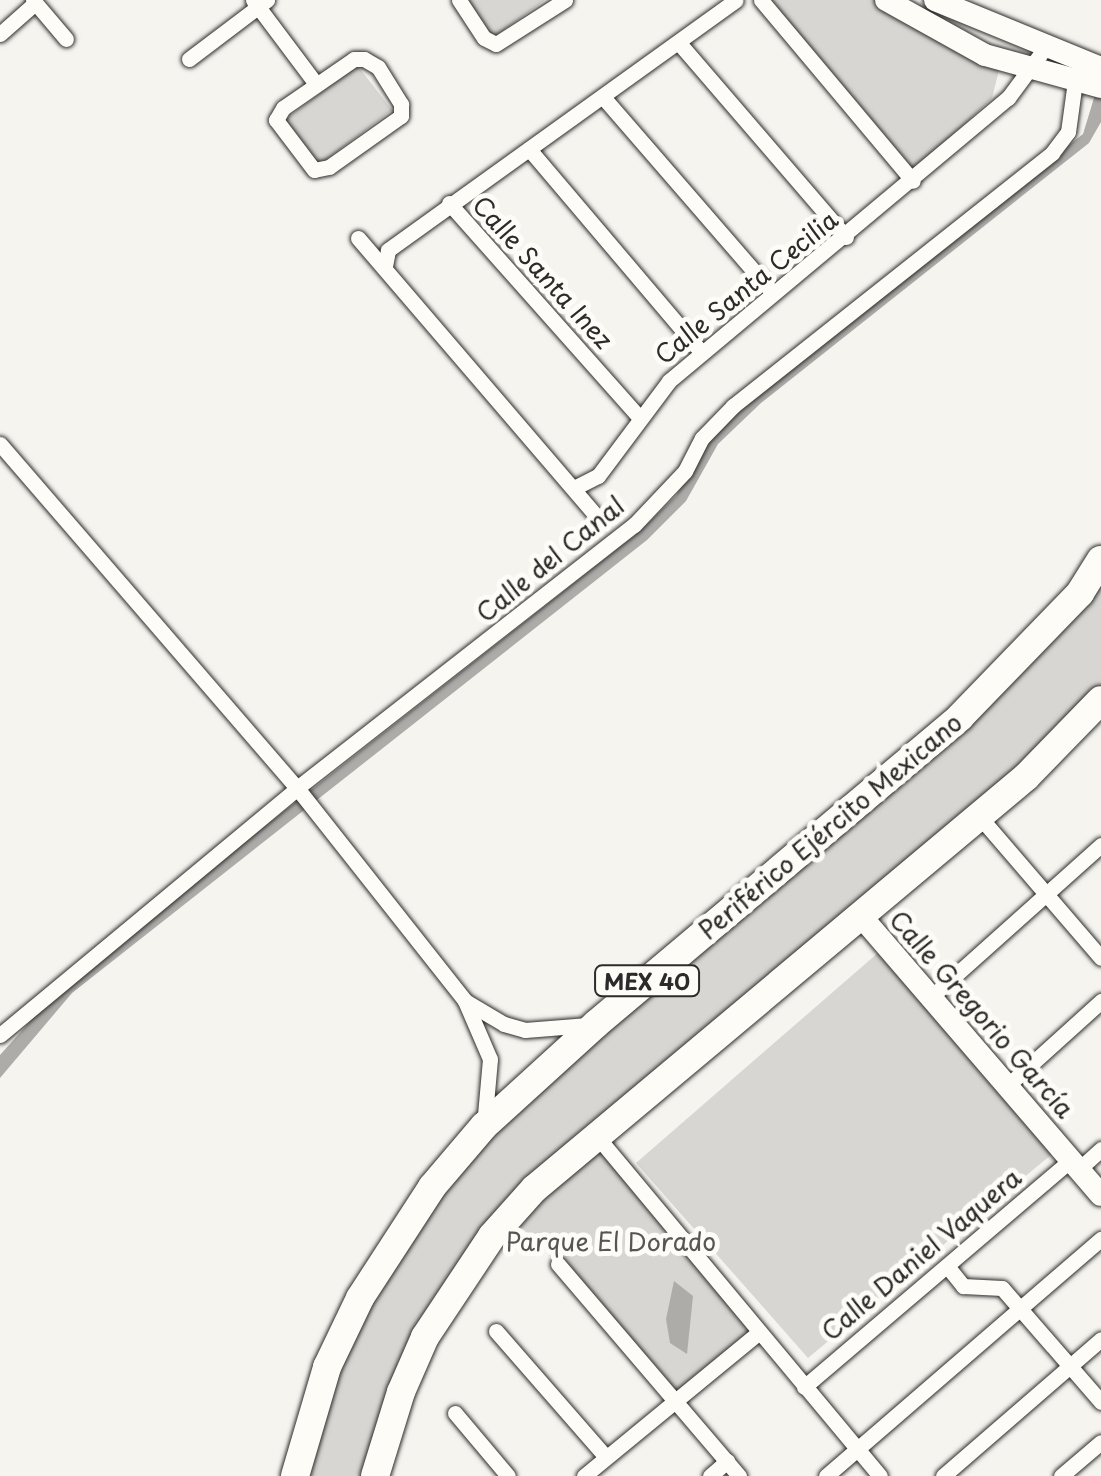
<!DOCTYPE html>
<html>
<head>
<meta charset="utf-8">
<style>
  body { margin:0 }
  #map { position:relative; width:1101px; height:1476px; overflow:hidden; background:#f5f4ef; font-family:"Playpen Sans",sans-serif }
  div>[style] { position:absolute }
  .green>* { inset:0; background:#d7d6d2 }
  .water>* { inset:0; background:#adaca9 }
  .roads { filter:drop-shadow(0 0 2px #2b2b2b) drop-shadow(0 0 2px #2b2b2b) }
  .street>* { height:15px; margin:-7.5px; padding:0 7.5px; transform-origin:7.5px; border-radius:7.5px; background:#fdfcf7 }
  .secondary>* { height:22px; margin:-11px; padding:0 11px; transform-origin:11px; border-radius:11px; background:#fdfcf7 }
  .highway>* { height:28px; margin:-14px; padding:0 14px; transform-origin:14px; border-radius:14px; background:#fdfcf7 }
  span { translate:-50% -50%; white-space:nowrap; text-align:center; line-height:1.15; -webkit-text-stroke:10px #fdfcf7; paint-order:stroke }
  .shield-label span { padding:2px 8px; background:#fdfcf7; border:2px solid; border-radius:8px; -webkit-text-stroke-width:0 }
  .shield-label { font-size:22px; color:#2b2b2b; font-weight:700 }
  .street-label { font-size:25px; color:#2b2b2b }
  .park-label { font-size:25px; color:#565655 }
</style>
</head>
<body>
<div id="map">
  <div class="green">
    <div style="clip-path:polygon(462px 0,545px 0,491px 39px)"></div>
    <div style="clip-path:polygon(771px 0,882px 0,999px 70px,992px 98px,915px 171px)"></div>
    <div style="clip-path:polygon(357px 65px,392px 110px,315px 168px,281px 123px)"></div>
    <div style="clip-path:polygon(1101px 565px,1101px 696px,477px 1253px,372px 1476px,299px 1476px,330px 1369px,433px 1187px,813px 845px)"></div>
    <div style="clip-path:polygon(887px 945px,1058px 1149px,808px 1358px,636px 1163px)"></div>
    <div style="clip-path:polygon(599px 1140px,759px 1332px,674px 1400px,558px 1264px,515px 1221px)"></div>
  </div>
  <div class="water">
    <div style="clip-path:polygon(1101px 75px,1101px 122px,1089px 143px,761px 403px,718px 444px,686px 501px,647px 540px,72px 993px,0 1078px,0 1055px,61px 987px,640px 531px,676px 496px,710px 436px,755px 393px,1083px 134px)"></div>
    <div style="clip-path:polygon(674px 1281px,693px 1296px,687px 1354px,670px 1343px,666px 1319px)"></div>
  </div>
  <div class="roads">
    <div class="street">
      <div style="left:33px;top:0;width:51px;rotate:49.8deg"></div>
      <div style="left:253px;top:0;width:105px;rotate:53.1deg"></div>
      <div style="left:459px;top:0;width:45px;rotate:56.7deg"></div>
      <div style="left:484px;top:38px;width:13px;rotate:27deg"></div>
      <div style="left:496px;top:44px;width:82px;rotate:-32.5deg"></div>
      <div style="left:761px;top:0;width:236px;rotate:50deg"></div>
      <div style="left:0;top:34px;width:47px;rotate:-41.5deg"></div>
      <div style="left:679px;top:43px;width:256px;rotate:49.3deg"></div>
      <div style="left:189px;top:59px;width:98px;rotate:-37.1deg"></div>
      <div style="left:354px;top:59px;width:10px"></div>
      <div style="left:364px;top:59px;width:16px;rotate:30deg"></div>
      <div style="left:378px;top:67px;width:44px;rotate:58.1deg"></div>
      <div style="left:401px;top:104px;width:12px;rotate:90deg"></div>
      <div style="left:401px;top:116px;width:88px;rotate:144.7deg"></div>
      <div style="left:329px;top:167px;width:15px;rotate:169deg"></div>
      <div style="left:314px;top:170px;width:63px;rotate:-127.2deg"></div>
      <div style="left:276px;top:120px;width:14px;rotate:-60deg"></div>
      <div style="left:283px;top:108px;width:86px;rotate:-34.6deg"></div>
      <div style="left:603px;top:97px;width:259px;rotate:49.1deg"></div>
      <div style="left:529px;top:149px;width:266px;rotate:49.7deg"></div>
      <div style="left:449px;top:203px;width:288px;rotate:48.4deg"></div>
      <div style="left:358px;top:238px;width:365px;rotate:49.4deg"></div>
      <div style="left:385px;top:266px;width:16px;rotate:-79deg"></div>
      <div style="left:388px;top:250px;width:428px;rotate:-35.7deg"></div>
      <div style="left:0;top:444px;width:454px;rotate:49.2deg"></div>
      <div style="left:297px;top:788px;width:271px;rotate:51.7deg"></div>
      <div style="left:465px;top:1001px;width:63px;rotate:66.7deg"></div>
      <div style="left:490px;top:1059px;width:67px;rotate:95.1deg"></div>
      <div style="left:574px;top:488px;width:27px;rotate:-27deg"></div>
      <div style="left:598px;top:476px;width:119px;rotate:-53.2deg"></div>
      <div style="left:669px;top:381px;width:442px;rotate:-39.9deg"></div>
      <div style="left:1008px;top:98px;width:62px;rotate:-53.5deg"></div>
      <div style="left:979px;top:816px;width:187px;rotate:49.3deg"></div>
      <div style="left:931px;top:997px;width:228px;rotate:-41.8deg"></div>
      <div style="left:465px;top:1001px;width:45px;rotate:30.5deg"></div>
      <div style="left:504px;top:1024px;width:22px;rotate:16deg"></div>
      <div style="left:525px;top:1030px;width:63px;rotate:-4.5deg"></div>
      <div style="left:0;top:1035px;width:386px;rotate:-39.7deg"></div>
      <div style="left:297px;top:788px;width:427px;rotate:-38deg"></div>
      <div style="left:634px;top:525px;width:74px;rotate:-46.6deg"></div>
      <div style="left:685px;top:471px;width:37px;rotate:-63deg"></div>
      <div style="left:702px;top:438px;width:45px;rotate:-45.9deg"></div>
      <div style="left:733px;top:406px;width:407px;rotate:-38.4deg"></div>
      <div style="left:1052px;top:153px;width:26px;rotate:-53deg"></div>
      <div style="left:1068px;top:132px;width:51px;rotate:-82.2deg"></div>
      <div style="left:1007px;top:1086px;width:127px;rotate:-42.1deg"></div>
      <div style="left:595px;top:1134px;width:445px;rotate:50.2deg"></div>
      <div style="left:1079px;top:1169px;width:30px;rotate:-42deg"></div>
      <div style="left:558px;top:1264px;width:279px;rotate:49.5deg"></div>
      <div style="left:947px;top:1266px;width:26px;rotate:51deg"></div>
      <div style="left:963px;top:1286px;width:39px;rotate:3deg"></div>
      <div style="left:1002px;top:1288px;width:151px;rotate:49deg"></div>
      <div style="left:496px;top:1331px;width:167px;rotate:48.9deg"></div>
      <div style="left:804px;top:1387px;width:350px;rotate:-40.4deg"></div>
      <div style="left:455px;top:1413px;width:82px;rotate:49.9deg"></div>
      <div style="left:584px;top:1476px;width:227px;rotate:-39.4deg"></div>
      <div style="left:710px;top:1476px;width:23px;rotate:-41deg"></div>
      <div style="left:826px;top:1476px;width:363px;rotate:-40.8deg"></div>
      <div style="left:943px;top:1476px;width:209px;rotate:-40.9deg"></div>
      <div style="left:1061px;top:1476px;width:52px;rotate:-40.4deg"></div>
    </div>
    <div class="secondary">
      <div style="left:886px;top:0;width:113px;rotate:29.1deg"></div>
      <div style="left:985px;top:55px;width:120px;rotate:15.4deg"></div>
      <div style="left:935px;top:0;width:179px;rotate:22.3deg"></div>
      <div style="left:860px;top:915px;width:369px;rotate:49.3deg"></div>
    </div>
    <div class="highway">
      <div style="left:295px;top:1476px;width:114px;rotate:-73.6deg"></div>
      <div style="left:327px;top:1367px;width:76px;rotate:-64.4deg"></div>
      <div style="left:360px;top:1298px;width:132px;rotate:-57deg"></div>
      <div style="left:432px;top:1187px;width:80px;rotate:-49.6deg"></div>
      <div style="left:484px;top:1126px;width:151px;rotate:-42.3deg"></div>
      <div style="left:596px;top:1024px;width:476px;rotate:-40.1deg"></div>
      <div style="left:960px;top:717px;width:173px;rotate:-45.9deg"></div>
      <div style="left:1080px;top:593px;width:39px;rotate:-58deg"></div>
      <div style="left:375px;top:1476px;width:88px;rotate:-72.8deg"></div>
      <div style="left:401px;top:1392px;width:60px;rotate:-66.4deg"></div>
      <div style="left:425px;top:1337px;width:121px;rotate:-56.4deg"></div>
      <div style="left:492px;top:1236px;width:63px;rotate:-48.2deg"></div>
      <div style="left:534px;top:1189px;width:642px;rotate:-39.94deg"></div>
      <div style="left:1026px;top:777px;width:107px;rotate:-45.8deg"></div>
    </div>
  </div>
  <div class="shield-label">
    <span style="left:647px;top:981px">MEX 40</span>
  </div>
  <div class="street-label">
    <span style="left:543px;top:272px;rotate:48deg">Calle Santa Inez</span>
    <span style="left:746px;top:287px;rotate:-39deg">Calle Santa Cecilia</span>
    <span style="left:550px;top:559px;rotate:-39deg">Calle del Canal</span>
    <span style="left:830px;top:826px;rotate:-40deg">Periférico Ejército Mexicano</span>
    <span style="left:982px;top:1014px;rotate:49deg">Calle Gregorio García</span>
    <span style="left:921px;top:1254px;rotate:-40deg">Calle Daniel Vaquera</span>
  </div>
  <div class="park-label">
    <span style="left:611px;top:1241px">Parque El Dorado</span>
  </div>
</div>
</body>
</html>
